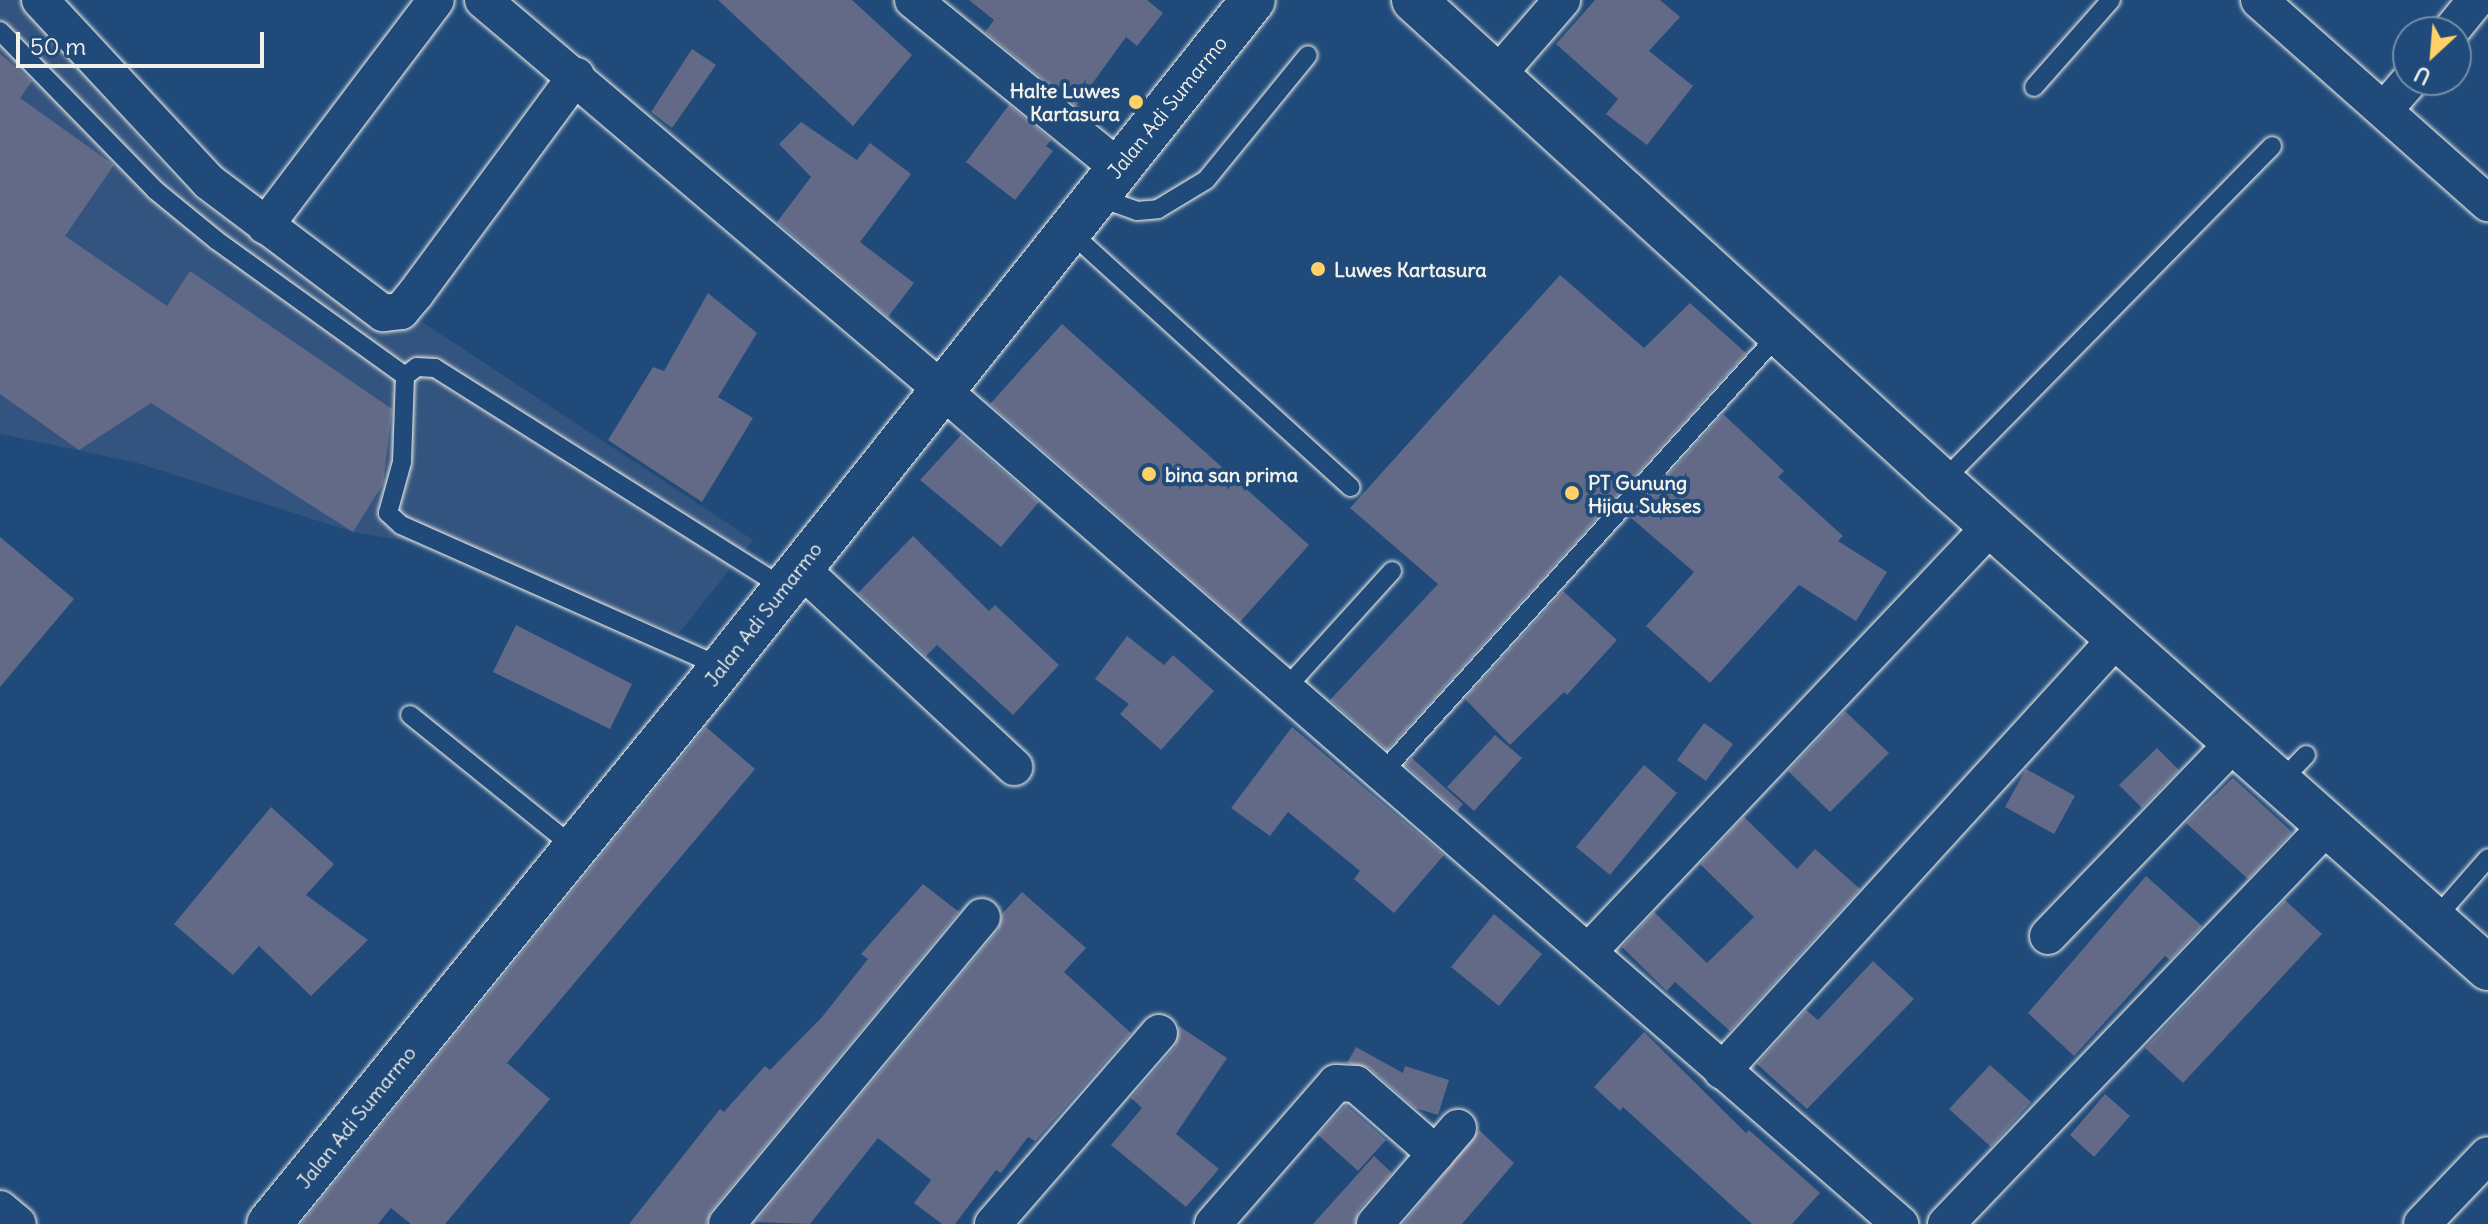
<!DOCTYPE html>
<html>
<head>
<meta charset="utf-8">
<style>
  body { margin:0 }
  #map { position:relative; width:2488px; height:1224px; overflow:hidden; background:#1f4a7a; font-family:Delius,sans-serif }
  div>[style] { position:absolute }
  .built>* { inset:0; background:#33547e }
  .building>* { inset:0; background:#626a87 }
  .roads { filter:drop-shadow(0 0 2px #f4f1e8) drop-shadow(0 0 2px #f4f1e8) }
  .service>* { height:18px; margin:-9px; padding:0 9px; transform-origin:9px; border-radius:9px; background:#1f4a7a }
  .minor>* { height:36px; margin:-18px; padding:0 18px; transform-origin:18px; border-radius:18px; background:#1f4a7a }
  .tertiary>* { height:44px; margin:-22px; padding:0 22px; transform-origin:22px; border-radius:22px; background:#1f4a7a }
  .secondary>* { height:44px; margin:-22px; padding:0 22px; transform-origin:22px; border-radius:22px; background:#1f4a7a }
  .dots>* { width:22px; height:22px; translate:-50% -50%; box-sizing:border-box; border:4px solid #1f4a7a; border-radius:50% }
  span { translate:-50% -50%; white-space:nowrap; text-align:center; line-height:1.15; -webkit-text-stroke:8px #1f4a7a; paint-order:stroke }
  .poi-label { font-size:20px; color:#f4f1e8; font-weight:700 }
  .right { translate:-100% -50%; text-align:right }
  .left { translate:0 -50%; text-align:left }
  .street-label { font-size:20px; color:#f4f1e8 }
  .north { position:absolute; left:2392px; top:16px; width:80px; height:80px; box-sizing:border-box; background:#1f4a7a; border:2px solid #748da6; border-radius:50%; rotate:206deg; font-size:22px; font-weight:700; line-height:32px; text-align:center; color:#f4f1e8 }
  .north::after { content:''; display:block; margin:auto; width:28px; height:36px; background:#ffd166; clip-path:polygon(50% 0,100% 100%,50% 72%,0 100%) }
  .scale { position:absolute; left:16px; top:32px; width:248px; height:36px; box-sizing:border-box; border:4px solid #f4f1e8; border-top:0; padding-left:10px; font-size:24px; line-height:28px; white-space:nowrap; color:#f4f1e8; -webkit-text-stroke:6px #1f4a7a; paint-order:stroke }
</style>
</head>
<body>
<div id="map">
  <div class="built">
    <div style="clip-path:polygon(0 0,21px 0,186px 191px,378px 327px,395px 304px,753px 540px,679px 633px,434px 546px,353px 532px,134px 462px,0 434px)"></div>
  </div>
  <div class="building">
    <div style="clip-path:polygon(718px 0,852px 0,912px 55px,853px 126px)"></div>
    <div style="clip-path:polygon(969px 0,1147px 0,1163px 13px,1137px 46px,1126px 37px,1076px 106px,985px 32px,994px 20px)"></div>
    <div style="clip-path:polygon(1595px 0,1660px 0,1680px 17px,1649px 51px,1693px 86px,1647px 145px,1606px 114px,1618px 99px,1556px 44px)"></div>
    <div style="clip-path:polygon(692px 49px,716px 65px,672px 128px,651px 112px)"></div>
    <div style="clip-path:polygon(0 54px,32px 81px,20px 98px,114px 165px,65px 236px,167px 306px,190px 271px,392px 409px,383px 484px,353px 532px,151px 403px,79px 450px,0 394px)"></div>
    <div style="clip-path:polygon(1009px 105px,1051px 140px,1046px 146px,1053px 151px,1015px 200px,966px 162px)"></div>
    <div style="clip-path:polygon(801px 122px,857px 160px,870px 143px,911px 174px,860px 242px,914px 283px,888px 317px,777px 222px,811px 177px,779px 144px)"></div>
    <div style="clip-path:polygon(1560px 275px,1644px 348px,1690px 303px,1746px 353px,1387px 750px,1330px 700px,1438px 584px,1350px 508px)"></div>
    <div style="clip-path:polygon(708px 293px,757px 333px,718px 397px,753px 418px,702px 502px,608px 440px,653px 367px,664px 371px)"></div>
    <div style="clip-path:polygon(1062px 324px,1309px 545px,1240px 622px,990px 404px)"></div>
    <div style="clip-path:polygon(1723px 414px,1784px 471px,1778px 477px,1843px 536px,1838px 541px,1887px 572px,1856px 621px,1799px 585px,1710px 683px,1646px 626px,1694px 572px,1630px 517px)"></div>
    <div style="clip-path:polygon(961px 435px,1039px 502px,1001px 547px,920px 480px)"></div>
    <div style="clip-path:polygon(913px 536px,989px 611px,995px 605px,1059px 665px,1013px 715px,937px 645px,926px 656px,858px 593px)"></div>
    <div style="clip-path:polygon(0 537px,74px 599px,0 687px)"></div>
    <div style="clip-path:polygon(1563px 591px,1617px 640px,1567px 695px,1564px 692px,1510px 745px,1465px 699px)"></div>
    <div style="clip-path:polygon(516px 625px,632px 684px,610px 729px,493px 672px)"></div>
    <div style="clip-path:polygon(1127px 636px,1164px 665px,1173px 655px,1214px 691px,1161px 750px,1120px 714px,1129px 704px,1095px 679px)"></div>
    <div style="clip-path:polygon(1845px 711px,1889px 753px,1830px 812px,1788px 771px)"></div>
    <div style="clip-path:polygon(1704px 723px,1733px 744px,1706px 781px,1677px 760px)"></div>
    <div style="clip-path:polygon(706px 727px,755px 769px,507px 1063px,550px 1099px,445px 1224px,411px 1224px,391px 1208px,378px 1224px,301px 1224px)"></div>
    <div style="clip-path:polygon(1292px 727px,1444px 855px,1394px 913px,1354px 879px,1360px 871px,1288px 812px,1270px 836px,1231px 808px)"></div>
    <div style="clip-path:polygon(1495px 735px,1522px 758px,1474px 811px,1447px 787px)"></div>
    <div style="clip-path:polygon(2157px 748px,2179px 770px,2142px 808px,2119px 785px)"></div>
    <div style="clip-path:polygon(1412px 758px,1463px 804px,1457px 811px,1405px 765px)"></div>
    <div style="clip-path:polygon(1644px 765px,1677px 793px,1610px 875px,1576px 847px)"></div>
    <div style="clip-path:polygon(2026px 769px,2075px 796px,2054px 834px,2005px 807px)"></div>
    <div style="clip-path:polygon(2233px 778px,2292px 832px,2248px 879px,2186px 823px)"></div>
    <div style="clip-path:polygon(271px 807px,334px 864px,306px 895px,368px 940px,311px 996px,259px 946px,233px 975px,174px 924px)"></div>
    <div style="clip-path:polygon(1744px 817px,1797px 869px,1815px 849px,1860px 889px,1730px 1031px,1675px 982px,1667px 991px,1622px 947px,1654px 912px,1707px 963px,1754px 917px,1700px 864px)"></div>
    <div style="clip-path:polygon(2146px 876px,2202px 926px,2170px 960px,2165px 956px,2074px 1056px,2028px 1013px)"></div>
    <div style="clip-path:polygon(923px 884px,959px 912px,711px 1211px,706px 1224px,629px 1224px,720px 1109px,724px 1112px,765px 1066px,770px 1070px,822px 1017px,868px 959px,861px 954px)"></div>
    <div style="clip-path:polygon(1022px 892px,1086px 948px,1064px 972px,1131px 1033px,1035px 1141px,1028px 1137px,1001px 1173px,996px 1170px,955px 1224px,942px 1224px,914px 1203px,931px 1180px,878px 1138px,810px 1224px,756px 1222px,998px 930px,1002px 914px)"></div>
    <div style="clip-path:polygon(2285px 900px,2322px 934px,2183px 1083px,2145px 1048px)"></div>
    <div style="clip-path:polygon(1494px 914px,1542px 954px,1499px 1006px,1451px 967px)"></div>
    <div style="clip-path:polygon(1873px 961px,1914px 999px,1807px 1109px,1757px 1064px,1806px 1010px,1818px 1020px)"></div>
    <div style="clip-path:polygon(1179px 1026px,1227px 1058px,1176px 1134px,1219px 1169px,1186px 1207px,1111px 1145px,1142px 1108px,1131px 1098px,1175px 1047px)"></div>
    <div style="clip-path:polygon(1644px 1032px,1746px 1133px,1749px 1130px,1820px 1193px,1792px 1224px,1752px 1224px,1623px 1107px,1620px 1111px,1594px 1087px)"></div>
    <div style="clip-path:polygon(1356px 1047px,1403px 1073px,1405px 1066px,1449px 1080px,1438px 1115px,1415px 1108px,1369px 1068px,1347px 1063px)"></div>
    <div style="clip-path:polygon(1990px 1065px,2031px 1102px,1991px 1147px,1949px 1109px)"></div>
    <div style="clip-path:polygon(2105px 1094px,2130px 1116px,2094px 1157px,2070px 1135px)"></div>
    <div style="clip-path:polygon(1346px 1105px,1386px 1140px,1358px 1171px,1318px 1135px)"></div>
    <div style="clip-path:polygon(1479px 1130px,1514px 1163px,1462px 1224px,1403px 1224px)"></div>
    <div style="clip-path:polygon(1374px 1156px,1392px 1173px,1359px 1210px,1355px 1224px,1313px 1224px)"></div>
  </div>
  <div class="roads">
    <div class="service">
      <div style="left:0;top:31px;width:222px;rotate:45.7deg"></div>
      <div style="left:155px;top:190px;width:79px;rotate:39.3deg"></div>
      <div style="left:216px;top:240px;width:233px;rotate:35.7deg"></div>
      <div style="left:405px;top:376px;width:15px;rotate:-37deg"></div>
      <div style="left:417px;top:367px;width:18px;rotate:3deg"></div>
      <div style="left:435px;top:368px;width:411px;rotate:32.2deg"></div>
      <div style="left:2034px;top:87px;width:116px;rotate:-48.5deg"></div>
      <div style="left:1098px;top:197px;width:41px;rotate:19.7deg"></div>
      <div style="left:1137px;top:211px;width:21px;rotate:-5deg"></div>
      <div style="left:1158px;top:209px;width:56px;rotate:-31.1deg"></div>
      <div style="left:1206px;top:180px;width:161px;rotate:-50.8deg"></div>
      <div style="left:1068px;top:230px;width:382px;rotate:42.3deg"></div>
      <div style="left:405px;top:376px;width:86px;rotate:92deg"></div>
      <div style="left:402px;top:462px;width:53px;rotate:105.4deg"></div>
      <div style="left:388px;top:513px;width:18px;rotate:43deg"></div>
      <div style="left:401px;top:525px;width:351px;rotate:23.9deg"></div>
      <div style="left:1942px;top:482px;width:471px;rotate:-45.5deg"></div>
      <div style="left:1286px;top:688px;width:158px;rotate:-47.8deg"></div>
      <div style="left:410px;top:715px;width:212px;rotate:38.9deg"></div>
      <div style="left:1383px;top:772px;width:592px;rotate:-47.88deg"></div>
      <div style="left:2279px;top:783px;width:39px;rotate:-46deg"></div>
      <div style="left:2434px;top:920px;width:82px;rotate:-48.9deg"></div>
    </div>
    <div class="minor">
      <div style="left:40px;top:0;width:248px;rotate:47.1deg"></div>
      <div style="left:209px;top:182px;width:218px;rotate:37deg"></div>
      <div style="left:383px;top:313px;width:18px;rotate:-6deg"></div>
      <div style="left:401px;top:311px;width:23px;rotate:-50deg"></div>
      <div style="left:416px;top:293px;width:270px;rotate:-53.6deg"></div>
      <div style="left:483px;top:0;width:601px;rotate:40.34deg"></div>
      <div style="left:941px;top:389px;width:1272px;rotate:41.05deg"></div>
      <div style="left:913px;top:0;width:264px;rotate:39.2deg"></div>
      <div style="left:2259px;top:0;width:306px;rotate:41.6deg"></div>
      <div style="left:2450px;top:32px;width:41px;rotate:-50.9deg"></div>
      <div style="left:1498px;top:74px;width:98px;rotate:-49.1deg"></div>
      <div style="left:2385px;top:109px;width:38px;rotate:-49deg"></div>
      <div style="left:265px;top:226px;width:283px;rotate:-52.9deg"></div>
      <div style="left:799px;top:567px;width:294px;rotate:42.9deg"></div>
      <div style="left:2048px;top:936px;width:268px;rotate:-46.1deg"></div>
      <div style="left:1589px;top:951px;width:585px;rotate:-46.59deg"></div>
      <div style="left:1722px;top:1071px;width:586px;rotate:-47.63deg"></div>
      <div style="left:0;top:1209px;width:23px;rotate:40deg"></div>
      <div style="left:727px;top:1224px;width:399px;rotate:-50.3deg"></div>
      <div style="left:993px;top:1224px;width:253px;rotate:-49deg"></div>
      <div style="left:1213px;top:1224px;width:187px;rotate:-48.9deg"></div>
      <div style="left:1336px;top:1083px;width:20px;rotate:3deg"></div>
      <div style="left:1356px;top:1084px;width:106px;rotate:41.2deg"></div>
      <div style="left:1375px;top:1224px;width:127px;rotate:-49.2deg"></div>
      <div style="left:1946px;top:1224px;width:551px;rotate:-46.25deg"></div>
      <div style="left:2422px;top:1224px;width:95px;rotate:-46.3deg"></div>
    </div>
    <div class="tertiary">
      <div style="left:1414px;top:0;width:715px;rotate:42.39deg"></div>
      <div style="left:1942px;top:482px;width:731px;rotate:41.67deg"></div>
    </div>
    <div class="secondary">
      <div style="left:269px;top:1224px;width:700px;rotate:-50.85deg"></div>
      <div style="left:711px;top:681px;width:870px;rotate:-51.48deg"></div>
    </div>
  </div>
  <div class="dots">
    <div style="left:1136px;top:102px;background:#ffd166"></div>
    <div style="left:1318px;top:269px;background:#ffd166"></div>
    <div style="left:1149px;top:474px;background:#ffd166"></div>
    <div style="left:1572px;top:493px;background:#ffd166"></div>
  </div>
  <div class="poi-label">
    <span class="right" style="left:1120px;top:102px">Halte Luwes<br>Kartasura</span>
    <span class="left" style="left:1334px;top:269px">Luwes Kartasura</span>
    <span class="left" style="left:1165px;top:474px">bina san prima</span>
    <span class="left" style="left:1588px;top:494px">PT Gunung<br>Hijau Sukses</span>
  </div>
  <div class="street-label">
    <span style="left:1167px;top:107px;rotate:-51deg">Jalan Adi Sumarmo</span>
    <span style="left:763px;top:614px;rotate:-52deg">Jalan Adi Sumarmo</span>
    <span style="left:356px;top:1117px;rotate:-51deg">Jalan Adi Sumarmo</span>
  </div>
  <div class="north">U</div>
  <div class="scale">50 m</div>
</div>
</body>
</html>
